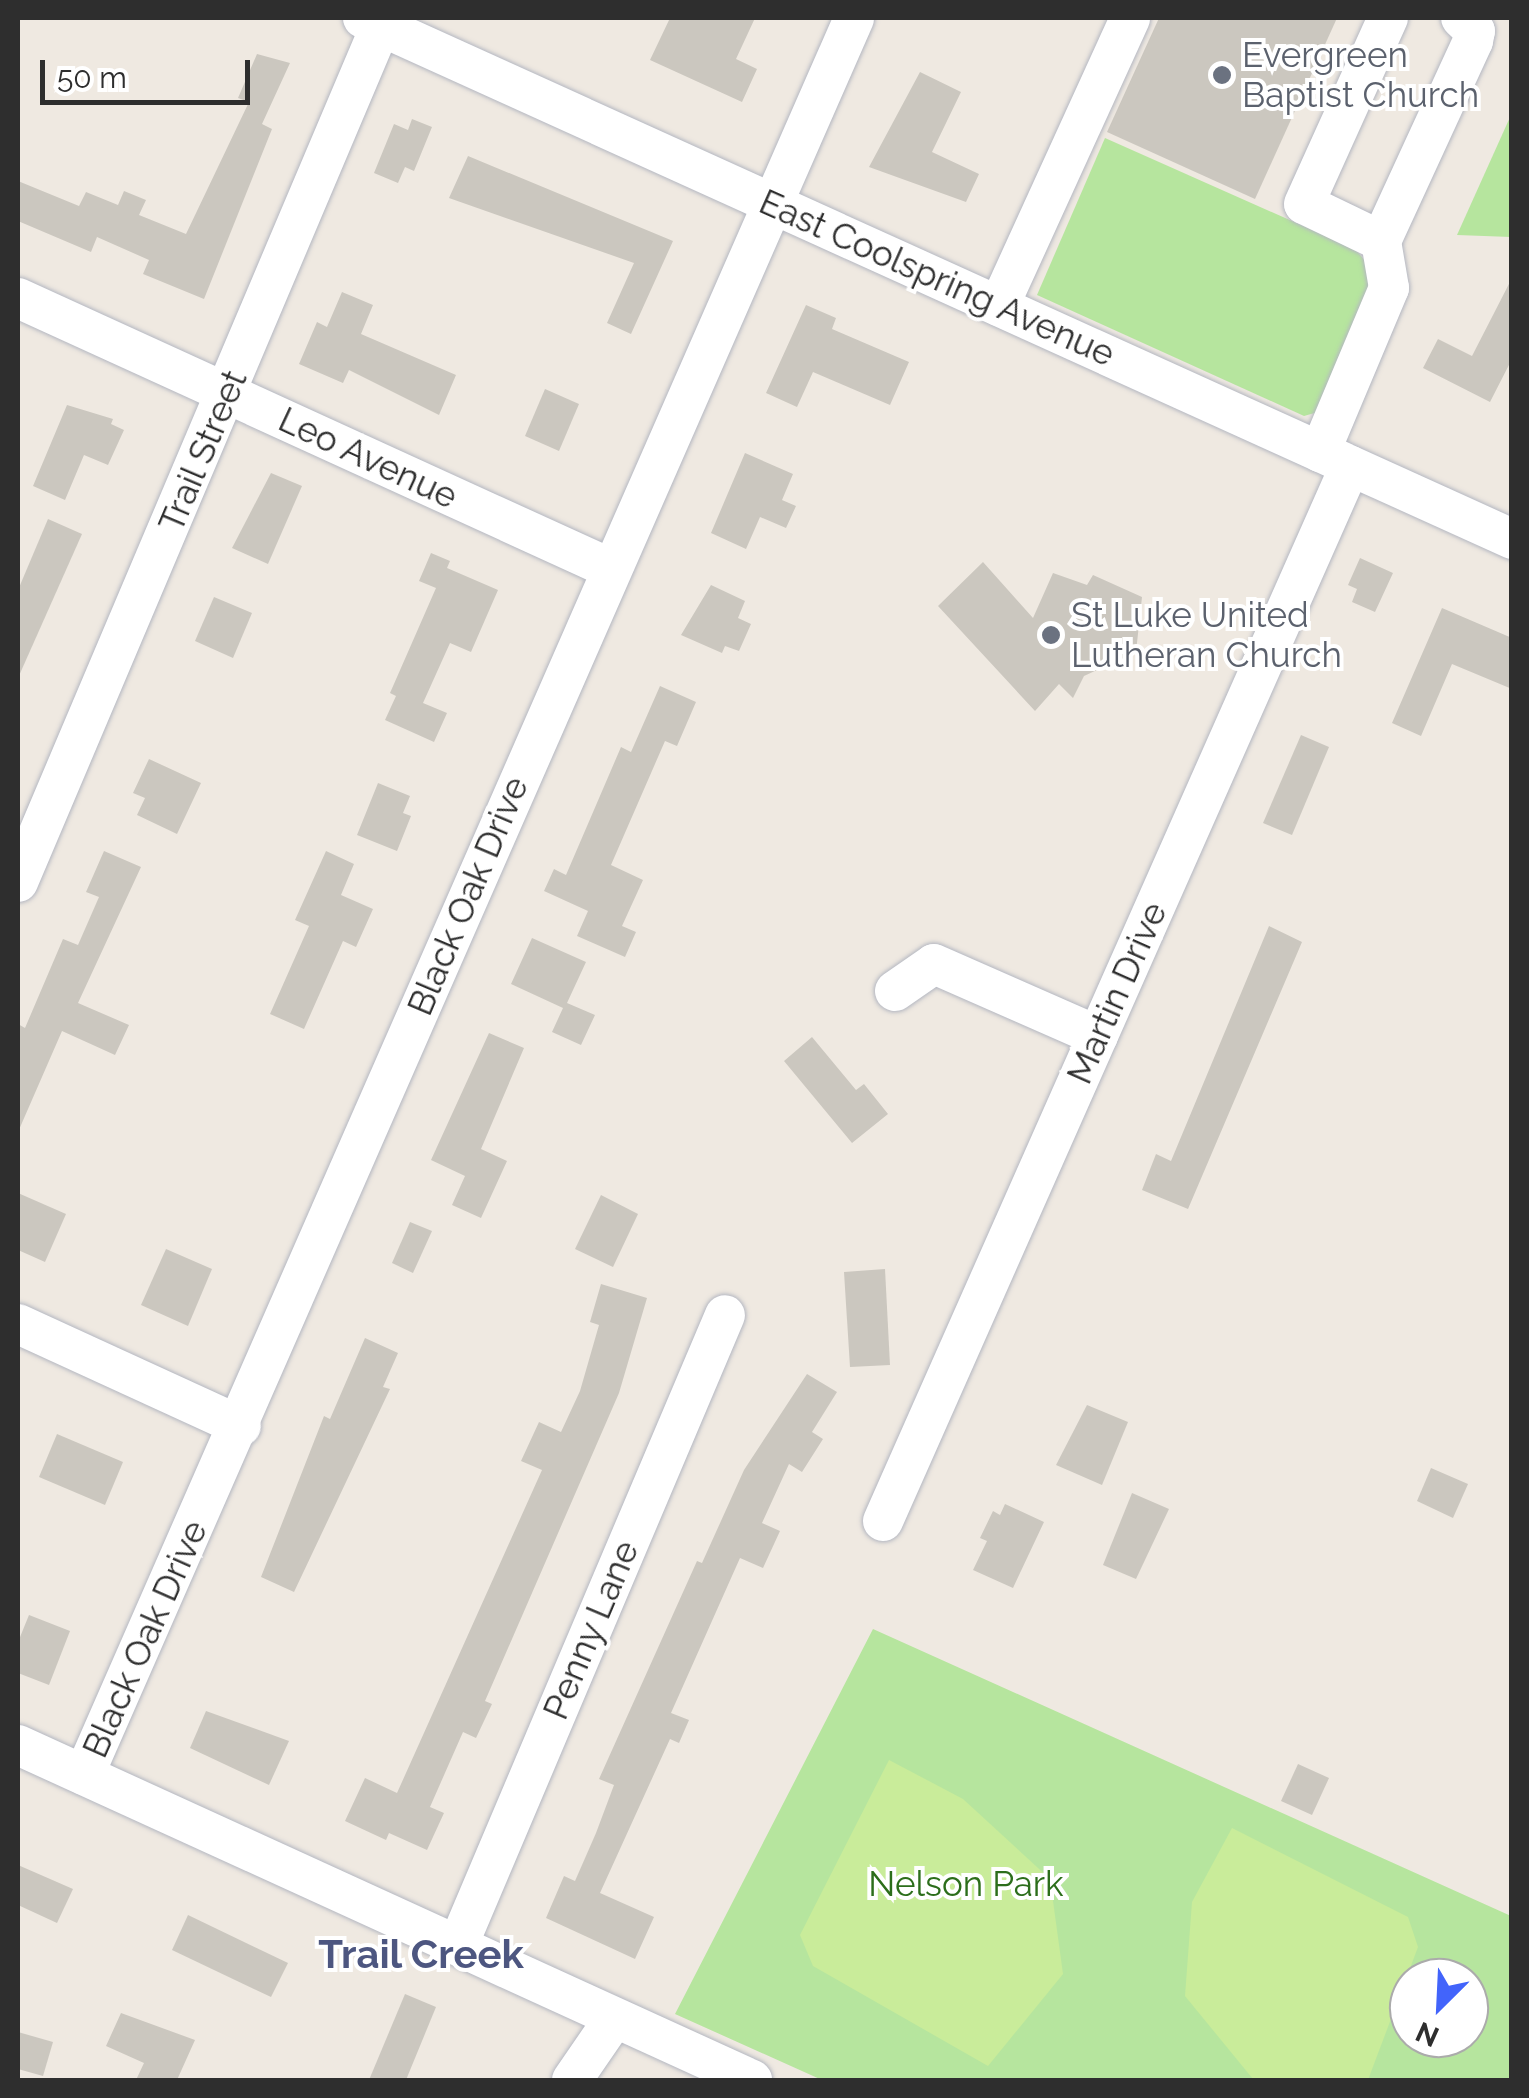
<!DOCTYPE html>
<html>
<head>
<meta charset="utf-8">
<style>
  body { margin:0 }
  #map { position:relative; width:1529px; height:2098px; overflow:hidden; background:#efe9e1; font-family:Raleway,sans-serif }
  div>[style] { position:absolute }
  .green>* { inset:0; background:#b6e59e }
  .pitch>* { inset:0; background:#c9ec9a }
  .building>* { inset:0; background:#cbc7bf }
  .roads { filter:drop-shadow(0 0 2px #b4b7c1) drop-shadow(0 0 2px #b4b7c1) }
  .minor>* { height:40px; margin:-20px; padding:0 20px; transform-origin:20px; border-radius:20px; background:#fff }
  .dots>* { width:28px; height:28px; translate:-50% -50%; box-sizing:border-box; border:5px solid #fff; border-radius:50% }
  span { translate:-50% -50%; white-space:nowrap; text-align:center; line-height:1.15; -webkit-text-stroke:8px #fff; paint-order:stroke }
  .worship-label { font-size:35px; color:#5b616d }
  .left { translate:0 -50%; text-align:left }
  .street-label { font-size:35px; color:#2e2e2e }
  .park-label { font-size:35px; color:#2c6e1b }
  .quarter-label { font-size:40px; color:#4d5680; font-weight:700 }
  .frame { position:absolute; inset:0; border:20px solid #2e2e2e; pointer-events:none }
  .north { position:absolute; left:1389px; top:1958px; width:100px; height:100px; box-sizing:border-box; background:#fff; border:2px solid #ababab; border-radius:50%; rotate:204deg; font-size:28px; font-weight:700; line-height:40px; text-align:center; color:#2e2e2e }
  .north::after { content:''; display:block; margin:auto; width:35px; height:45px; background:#4264fb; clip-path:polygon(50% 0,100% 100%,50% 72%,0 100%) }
  .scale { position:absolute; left:40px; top:60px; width:210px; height:45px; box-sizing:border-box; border:5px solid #2e2e2e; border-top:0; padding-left:12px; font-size:30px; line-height:35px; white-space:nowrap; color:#2e2e2e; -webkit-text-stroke:8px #fff; paint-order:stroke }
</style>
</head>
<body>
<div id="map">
  <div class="green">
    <div style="clip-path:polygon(1511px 115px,1511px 237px,1457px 235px)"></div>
    <div style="clip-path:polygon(1105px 138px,1355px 249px,1373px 270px,1375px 293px,1325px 410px,1304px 416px,1037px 295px)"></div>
    <div style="clip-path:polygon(evenodd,873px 1629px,1511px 1916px,1511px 2080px,822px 2080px,675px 2014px,873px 1629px,1409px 1978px,1469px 1978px,1469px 2038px,1409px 2038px,1409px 1978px)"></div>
  </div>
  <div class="pitch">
    <div style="clip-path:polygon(889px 1760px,963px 1799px,1050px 1879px,1063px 1974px,988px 2066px,813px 1966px,800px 1935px)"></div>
    <div style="clip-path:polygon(1232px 1828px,1408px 1917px,1418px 1947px,1368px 2080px,1253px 2079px,1185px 1996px,1192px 1902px)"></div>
  </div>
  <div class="building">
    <div style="clip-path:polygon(670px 18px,755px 18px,736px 59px,757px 69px,742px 102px,650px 60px)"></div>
    <div style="clip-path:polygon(1159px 18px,1337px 18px,1255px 199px,1107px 132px)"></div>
    <div style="clip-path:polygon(257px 54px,290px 63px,262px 124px,272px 129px,204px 299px,143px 274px,149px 260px,97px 237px,91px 252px,18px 221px,18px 181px,79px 206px,86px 192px,118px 205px,124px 191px,146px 200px,139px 215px,186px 234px,249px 102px,238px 98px)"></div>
    <div style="clip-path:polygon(920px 72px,961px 92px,932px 152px,979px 174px,966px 202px,869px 167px)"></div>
    <div style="clip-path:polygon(412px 119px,432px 127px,414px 171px,405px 167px,398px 183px,374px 173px,394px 124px,408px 130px)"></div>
    <div style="clip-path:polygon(468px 156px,673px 241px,631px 334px,607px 323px,634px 263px,449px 198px)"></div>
    <div style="clip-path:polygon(1512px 278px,1512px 359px,1490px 402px,1423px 368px,1438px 339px,1472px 356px)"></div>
    <div style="clip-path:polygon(342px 292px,373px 305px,361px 334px,456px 375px,439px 415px,349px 370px,343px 383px,299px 364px,317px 322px,327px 327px)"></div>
    <div style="clip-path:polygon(806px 305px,836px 318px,832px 329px,909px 362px,890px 405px,813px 372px,797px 407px,766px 393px)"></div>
    <div style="clip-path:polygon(545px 389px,579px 404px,559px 451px,525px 436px)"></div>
    <div style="clip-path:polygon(67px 405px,113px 419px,111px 424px,124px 430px,108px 465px,84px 455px,65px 500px,33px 486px)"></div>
    <div style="clip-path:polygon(745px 453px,793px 474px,782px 500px,796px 506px,786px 528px,760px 517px,746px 549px,711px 533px)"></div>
    <div style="clip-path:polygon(271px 473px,302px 486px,268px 564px,232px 548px)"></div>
    <div style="clip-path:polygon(48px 519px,82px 534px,18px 678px,18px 590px)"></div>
    <div style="clip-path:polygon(431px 553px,450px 561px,447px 568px,498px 590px,471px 652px,450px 643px,423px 703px,447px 713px,434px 742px,385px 720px,396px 696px,390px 693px,436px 588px,419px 581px)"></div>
    <div style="clip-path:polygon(1360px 558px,1393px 573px,1375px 612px,1352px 602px,1357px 589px,1348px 585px)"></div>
    <div style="clip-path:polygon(983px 562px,1033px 618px,1053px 573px,1087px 585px,1093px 575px,1142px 597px,1136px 652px,1084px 676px,1073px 698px,1059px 684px,1035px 711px,938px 606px)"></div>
    <div style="clip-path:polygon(711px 585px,745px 601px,738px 618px,751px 624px,739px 651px,725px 646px,722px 653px,681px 635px)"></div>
    <div style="clip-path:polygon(214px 597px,252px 613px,233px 658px,195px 641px)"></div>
    <div style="clip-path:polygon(1442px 608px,1512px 638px,1512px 689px,1452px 664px,1421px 736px,1392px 723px)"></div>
    <div style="clip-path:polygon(660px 686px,696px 702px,677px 746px,665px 741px,611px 865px,643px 880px,622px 926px,636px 932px,625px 957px,577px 936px,588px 911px,544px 891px,554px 869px,566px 875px,621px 747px,631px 752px)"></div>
    <div style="clip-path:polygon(1301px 735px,1329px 747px,1292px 835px,1263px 823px)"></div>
    <div style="clip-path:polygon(149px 759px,201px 783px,177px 834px,137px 815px,145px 798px,133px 793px)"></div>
    <div style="clip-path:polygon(378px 783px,410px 796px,403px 813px,411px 816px,397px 851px,357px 835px)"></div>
    <div style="clip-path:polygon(104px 851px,141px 867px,78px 1003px,129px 1025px,115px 1055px,62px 1031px,18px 1132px,18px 1024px,25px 1028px,63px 939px,78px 945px,99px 897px,86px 892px)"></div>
    <div style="clip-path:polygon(326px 851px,354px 864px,341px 895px,373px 909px,356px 947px,343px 941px,304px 1029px,270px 1014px,309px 926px,295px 920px)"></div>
    <div style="clip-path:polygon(1269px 926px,1302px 942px,1188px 1209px,1142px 1190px,1156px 1154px,1171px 1161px)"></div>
    <div style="clip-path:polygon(532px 938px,586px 962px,567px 1003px,595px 1015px,581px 1045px,552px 1032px,563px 1008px,511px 984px)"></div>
    <div style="clip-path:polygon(489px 1033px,524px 1048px,481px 1149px,507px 1161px,481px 1218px,452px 1205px,465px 1176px,431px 1160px)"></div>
    <div style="clip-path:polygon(812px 1037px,856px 1090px,864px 1084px,888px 1114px,852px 1143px,784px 1061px)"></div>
    <div style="clip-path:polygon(18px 1193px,66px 1214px,45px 1262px,18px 1250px)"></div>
    <div style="clip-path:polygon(601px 1195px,638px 1214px,613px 1267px,575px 1249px)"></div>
    <div style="clip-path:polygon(410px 1222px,432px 1231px,413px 1273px,392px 1263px)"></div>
    <div style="clip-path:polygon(166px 1249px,212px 1269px,188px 1326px,141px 1305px)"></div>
    <div style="clip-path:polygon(885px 1269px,890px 1365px,850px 1367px,844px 1272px)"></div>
    <div style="clip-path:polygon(601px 1284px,647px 1298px,619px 1393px,485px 1701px,492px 1704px,476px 1738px,463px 1732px,430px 1807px,444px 1813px,427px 1850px,389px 1833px,386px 1840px,345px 1821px,365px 1778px,397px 1793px,542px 1470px,521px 1461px,539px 1422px,561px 1432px,580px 1391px,599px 1325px,590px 1322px)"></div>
    <div style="clip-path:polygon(365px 1338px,398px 1353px,383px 1387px,390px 1389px,294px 1592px,261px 1577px,324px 1416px,330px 1419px)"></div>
    <div style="clip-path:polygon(807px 1374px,837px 1392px,812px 1432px,823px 1439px,802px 1472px,789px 1464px,762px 1523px,780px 1531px,763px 1568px,740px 1558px,671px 1713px,689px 1720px,679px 1743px,670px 1739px,600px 1893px,654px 1917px,635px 1959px,546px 1918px,564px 1876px,575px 1881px,596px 1833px,614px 1785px,599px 1779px,697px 1561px,702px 1563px,744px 1470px)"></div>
    <div style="clip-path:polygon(1087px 1405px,1128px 1422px,1102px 1485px,1056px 1465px)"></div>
    <div style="clip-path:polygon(57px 1434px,123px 1462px,105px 1505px,39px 1477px)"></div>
    <div style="clip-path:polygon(1431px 1468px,1468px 1484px,1453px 1518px,1417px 1501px)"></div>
    <div style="clip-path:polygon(1132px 1493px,1169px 1509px,1136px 1579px,1103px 1565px)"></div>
    <div style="clip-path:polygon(1005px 1504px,1044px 1522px,1013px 1588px,973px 1570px,987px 1541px,980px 1538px,993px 1511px,1000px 1515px)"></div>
    <div style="clip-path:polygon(29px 1615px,70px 1631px,49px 1685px,18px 1673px,18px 1642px)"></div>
    <div style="clip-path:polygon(206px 1711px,289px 1741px,269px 1785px,190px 1748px)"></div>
    <div style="clip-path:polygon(1298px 1764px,1329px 1778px,1312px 1815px,1281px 1801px)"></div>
    <div style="clip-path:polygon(18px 1865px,73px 1889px,57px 1923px,18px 1905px)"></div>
    <div style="clip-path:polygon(188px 1915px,288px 1963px,271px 1997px,172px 1950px)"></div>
    <div style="clip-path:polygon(405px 1994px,436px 2007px,406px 2080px,369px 2080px)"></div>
    <div style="clip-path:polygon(121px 2013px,195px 2040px,177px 2080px,136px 2080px,144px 2063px,106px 2046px)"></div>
    <div style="clip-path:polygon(18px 2032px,53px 2042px,43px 2076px,18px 2069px)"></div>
  </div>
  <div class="roads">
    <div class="minor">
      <div style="left:363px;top:18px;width:1262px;rotate:24.39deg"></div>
      <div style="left:1381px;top:241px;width:85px;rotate:-154.3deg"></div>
      <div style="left:1304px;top:204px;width:204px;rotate:-65.7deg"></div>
      <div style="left:18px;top:298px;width:650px;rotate:24.55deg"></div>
      <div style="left:999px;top:306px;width:316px;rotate:-65.5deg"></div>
      <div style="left:1320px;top:452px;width:178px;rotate:-67.2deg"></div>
      <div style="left:1389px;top:288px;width:48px;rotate:-99.7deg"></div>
      <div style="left:1381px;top:241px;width:220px;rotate:-65.3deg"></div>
      <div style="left:1473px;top:41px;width:10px;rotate:-79deg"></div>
      <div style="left:1475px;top:31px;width:19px;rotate:-137deg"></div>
      <div style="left:18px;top:882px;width:938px;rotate:-67.04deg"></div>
      <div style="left:895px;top:991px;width:47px;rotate:-34.7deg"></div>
      <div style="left:934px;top:964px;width:179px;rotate:23.7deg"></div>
      <div style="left:18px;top:1324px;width:245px;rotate:24.6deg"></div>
      <div style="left:883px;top:1521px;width:1154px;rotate:-66.12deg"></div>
      <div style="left:18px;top:1745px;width:807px;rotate:24.53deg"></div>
      <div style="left:84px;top:1775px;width:1918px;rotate:-66.33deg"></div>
      <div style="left:458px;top:1945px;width:684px;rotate:-67.03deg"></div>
      <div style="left:572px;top:2080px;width:74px;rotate:-55.5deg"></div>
    </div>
  </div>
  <div class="dots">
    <div style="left:1222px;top:75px;background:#6b7280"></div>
    <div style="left:1051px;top:635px;background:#6b7280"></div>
  </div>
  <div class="worship-label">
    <span class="left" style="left:1242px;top:75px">Evergreen<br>Baptist Church</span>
    <span class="left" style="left:1071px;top:635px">St Luke United<br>Lutheran Church</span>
  </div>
  <div class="street-label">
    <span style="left:937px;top:278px;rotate:24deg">East Coolspring Avenue</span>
    <span style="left:203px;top:451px;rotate:-67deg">Trail Street</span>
    <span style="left:368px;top:458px;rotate:25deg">Leo Avenue</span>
    <span style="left:468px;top:896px;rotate:-67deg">Black Oak Drive</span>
    <span style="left:1117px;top:993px;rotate:-66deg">Martin Drive</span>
    <span style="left:591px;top:1630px;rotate:-67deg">Penny Lane</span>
    <span style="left:145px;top:1639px;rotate:-66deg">Black Oak Drive</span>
  </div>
  <div class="park-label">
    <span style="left:966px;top:1884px">Nelson Park</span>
  </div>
  <div class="quarter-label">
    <span style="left:421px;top:1954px">Trail Creek</span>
  </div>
  <div class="frame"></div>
  <div class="north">N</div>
  <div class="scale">50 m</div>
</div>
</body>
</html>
